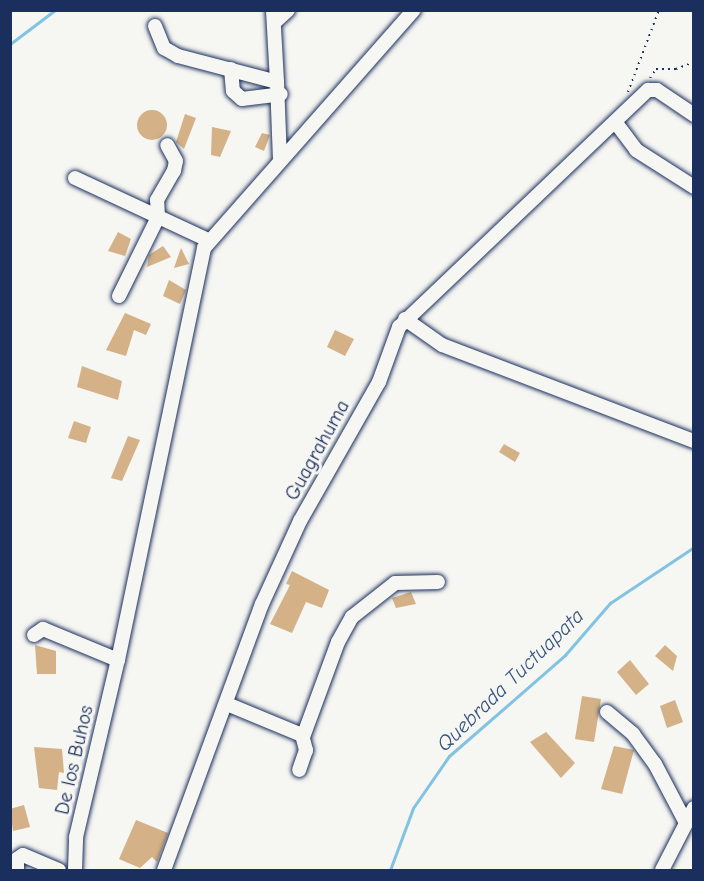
<!DOCTYPE html>
<html>
<head>
<meta charset="utf-8">
<style>
  body { margin:0 }
  #map { position:relative; width:704px; height:881px; overflow:hidden; background:#f6f6f2; font-family:"Comic Neue",sans-serif }
  div>[style] { position:absolute }
  .stream>* { height:3px; margin:-1.5px; padding:0 1.5px; transform-origin:1.5px; border-radius:1.5px; background:#82c3e3 }
  .building>* { inset:0; background:#d4b186 }
  .round { border-radius:50% }
  .path>* { height:2px; margin-top:-1px; transform-origin:0; background:repeating-linear-gradient(90deg,#1b2f5e 0 1.5px,transparent 0 6px) }
  .roads { filter:drop-shadow(0 0 2px #1b2f5e) drop-shadow(0 0 2px #1b2f5e) }
  .minor>* { height:14px; margin:-7px; padding:0 7px; transform-origin:7px; border-radius:7px; background:#f6f6f2 }
  span { translate:-50% -50%; white-space:nowrap; text-align:center; line-height:1.15; -webkit-text-stroke:6px #f6f6f2; paint-order:stroke }
  .street-label { font-size:20px; color:#1b2f5e }
  .water-label { font-size:21px; color:#35547f; font-style:italic }
  .frame { position:absolute; inset:0; border:12px solid #1b2f5e; pointer-events:none }
</style>
</head>
<body>
<div id="map">
  <div class="stream">
    <div style="left:10px;top:44px;width:56px;rotate:-37.1deg"></div>
    <div style="left:390px;top:870px;width:66px;rotate:-69.6deg"></div>
    <div style="left:413px;top:808px;width:63px;rotate:-55.3deg"></div>
    <div style="left:449px;top:756px;width:154px;rotate:-41deg"></div>
    <div style="left:565px;top:655px;width:69px;rotate:-49.1deg"></div>
    <div style="left:610px;top:603px;width:101px;rotate:-33.7deg"></div>
  </div>
  <div class="building">
    <div class="round" style="left:137px;top:110px;width:30px;height:30px"></div>
    <div style="clip-path:polygon(185px 114px,196px 118px,184px 149px,176px 142px)"></div>
    <div style="clip-path:polygon(212px 127px,231px 131px,220px 157px,211px 155px)"></div>
    <div style="clip-path:polygon(262px 133px,270px 135px,264px 151px,255px 147px)"></div>
    <div style="clip-path:polygon(118px 232px,131px 239px,125px 256px,108px 251px)"></div>
    <div style="clip-path:polygon(163px 246px,171px 257px,147px 267px,149px 255px)"></div>
    <div style="clip-path:polygon(181px 248px,189px 264px,174px 268px)"></div>
    <div style="clip-path:polygon(169px 280px,186px 290px,180px 304px,163px 296px)"></div>
    <div style="clip-path:polygon(125px 313px,151px 324px,146px 335px,134px 330px,126px 356px,106px 350px)"></div>
    <div style="clip-path:polygon(335px 330px,354px 339px,345px 356px,327px 347px)"></div>
    <div style="clip-path:polygon(82px 366px,122px 381px,118px 400px,77px 387px)"></div>
    <div style="clip-path:polygon(74px 421px,91px 427px,86px 443px,68px 438px)"></div>
    <div style="clip-path:polygon(128px 436px,140px 440px,122px 481px,111px 478px)"></div>
    <div style="clip-path:polygon(504px 444px,520px 453px,515px 462px,499px 452px)"></div>
    <div style="clip-path:polygon(292px 571px,329px 590px,322px 608px,306px 602px,292px 633px,270px 624px,290px 585px,286px 584px)"></div>
    <div style="clip-path:polygon(411px 592px,416px 604px,396px 608px,392px 598px)"></div>
    <div style="clip-path:polygon(35px 645px,56px 651px,56px 674px,37px 674px)"></div>
    <div style="clip-path:polygon(665px 645px,677px 656px,673px 671px,655px 656px)"></div>
    <div style="clip-path:polygon(630px 660px,649px 684px,636px 695px,617px 672px)"></div>
    <div style="clip-path:polygon(582px 696px,601px 699px,594px 742px,575px 739px)"></div>
    <div style="clip-path:polygon(675px 700px,683px 722px,667px 728px,660px 706px)"></div>
    <div style="clip-path:polygon(546px 732px,575px 763px,561px 778px,530px 742px)"></div>
    <div style="clip-path:polygon(614px 746px,634px 750px,622px 794px,601px 789px)"></div>
    <div style="clip-path:polygon(34px 747px,62px 749px,64px 773px,59px 772px,57px 790px,39px 788px)"></div>
    <div style="clip-path:polygon(24px 805px,30px 827px,13px 831px,10px 809px)"></div>
    <div style="clip-path:polygon(136px 820px,168px 833px,157px 862px,152px 857px,140px 868px,119px 859px)"></div>
  </div>
  <div class="path">
    <div style="left:650px;top:78px;width:11px;rotate:-56deg"></div>
    <div style="left:656px;top:69px;width:20px"></div>
    <div style="left:676px;top:69px;width:19px;rotate:-21deg"></div>
    <div style="left:628px;top:92px;width:88px;rotate:-69.3deg"></div>
  </div>
  <div class="roads">
    <div class="minor">
      <div style="left:273px;top:10px;width:72px;rotate:86.8deg"></div>
      <div style="left:274px;top:23px;width:19px;rotate:-43deg"></div>
      <div style="left:155px;top:26px;width:24px;rotate:68deg"></div>
      <div style="left:164px;top:48px;width:16px;rotate:30deg"></div>
      <div style="left:178px;top:56px;width:102px;rotate:14.7deg"></div>
      <div style="left:277px;top:82px;width:79px;rotate:87.8deg"></div>
      <div style="left:231px;top:69px;width:22px;rotate:85deg"></div>
      <div style="left:233px;top:91px;width:12px;rotate:42deg"></div>
      <div style="left:242px;top:99px;width:39px;rotate:-7deg"></div>
      <div style="left:616px;top:123px;width:34px;rotate:53deg"></div>
      <div style="left:636px;top:150px;width:69px;rotate:32.5deg"></div>
      <div style="left:75px;top:178px;width:147px;rotate:25deg"></div>
      <div style="left:119px;top:296px;width:88px;rotate:-63.7deg"></div>
      <div style="left:158px;top:217px;width:17px;rotate:-93deg"></div>
      <div style="left:157px;top:200px;width:34px;rotate:-60deg"></div>
      <div style="left:174px;top:171px;width:10px;rotate:-79deg"></div>
      <div style="left:176px;top:161px;width:18px;rotate:-119deg"></div>
      <div style="left:405px;top:319px;width:45px;rotate:35.1deg"></div>
      <div style="left:442px;top:345px;width:270px;rotate:20.9deg"></div>
      <div style="left:34px;top:635px;width:11px;rotate:-34deg"></div>
      <div style="left:43px;top:629px;width:81px;rotate:22.5deg"></div>
      <div style="left:227px;top:704px;width:81px;rotate:22.5deg"></div>
      <div style="left:302px;top:735px;width:16px;rotate:75deg"></div>
      <div style="left:306px;top:750px;width:21px;rotate:109deg"></div>
      <div style="left:607px;top:712px;width:34px;rotate:40deg"></div>
      <div style="left:633px;top:734px;width:37px;rotate:54deg"></div>
      <div style="left:655px;top:764px;width:67px;rotate:62.3deg"></div>
      <div style="left:303px;top:737px;width:101px;rotate:-69.8deg"></div>
      <div style="left:338px;top:642px;width:29px;rotate:-61deg"></div>
      <div style="left:352px;top:617px;width:55px;rotate:-38.3deg"></div>
      <div style="left:395px;top:583px;width:43px;rotate:-1.3deg"></div>
      <div style="left:17px;top:870px;width:11px;rotate:-90deg"></div>
      <div style="left:17px;top:859px;width:7px;rotate:-34deg"></div>
      <div style="left:23px;top:855px;width:39px;rotate:23deg"></div>
      <div style="left:75px;top:870px;width:33px;rotate:-88deg"></div>
      <div style="left:76px;top:837px;width:182px;rotate:-76.7deg"></div>
      <div style="left:118px;top:660px;width:421px;rotate:-78.2deg"></div>
      <div style="left:204px;top:248px;width:317px;rotate:-48.6deg"></div>
      <div style="left:164px;top:870px;width:283px;rotate:-69.8deg"></div>
      <div style="left:262px;top:604px;width:91px;rotate:-65.4deg"></div>
      <div style="left:300px;top:521px;width:160px;rotate:-60.4deg"></div>
      <div style="left:379px;top:382px;width:59px;rotate:-70deg"></div>
      <div style="left:399px;top:327px;width:344px;rotate:-43.6deg"></div>
      <div style="left:648px;top:90px;width:9px"></div>
      <div style="left:657px;top:90px;width:45px;rotate:34deg"></div>
      <div style="left:662px;top:870px;width:70px;rotate:-62.7deg"></div>
    </div>
  </div>
  <div class="street-label">
    <span style="left:317px;top:450px;rotate:-61deg">Guagrahuma</span>
    <span style="left:74px;top:760px;rotate:-77deg">De los Buhos</span>
  </div>
  <div class="water-label">
    <span style="left:510px;top:680px;rotate:-44deg">Quebrada Tuctuapata</span>
  </div>
  <div class="frame"></div>
</div>
</body>
</html>
